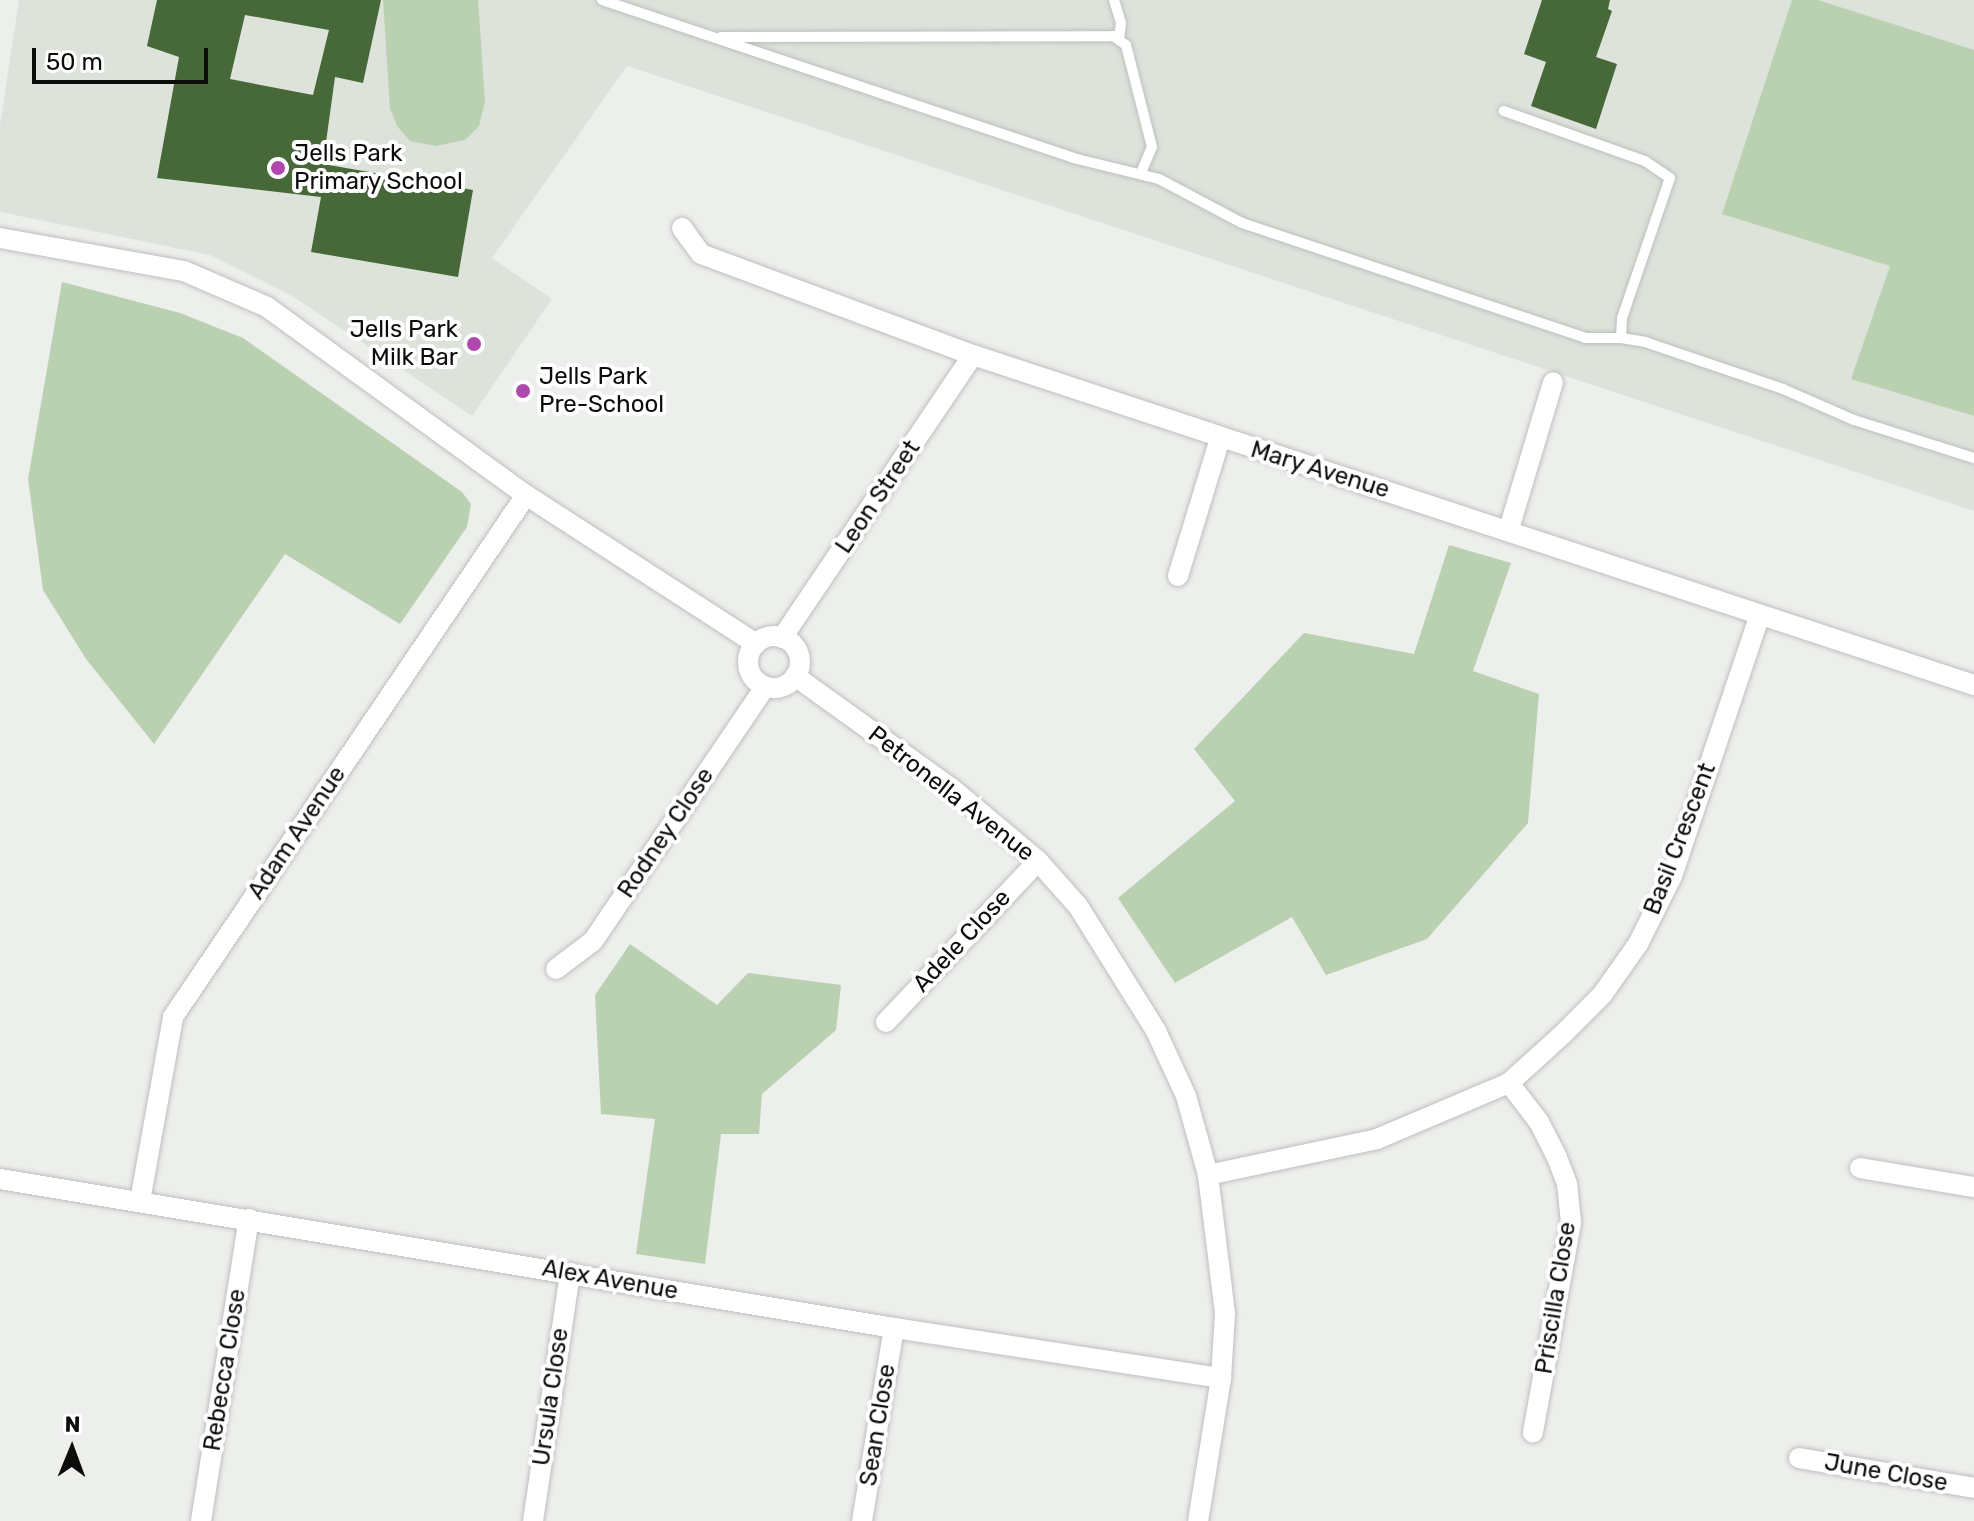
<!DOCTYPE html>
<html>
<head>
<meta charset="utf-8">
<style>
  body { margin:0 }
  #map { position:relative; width:1974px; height:1521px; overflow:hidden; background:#edefec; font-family:Rubik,sans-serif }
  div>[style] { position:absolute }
  .built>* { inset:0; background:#dde3da }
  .green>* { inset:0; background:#b9d0b1 }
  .building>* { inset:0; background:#476939 }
  .roads { filter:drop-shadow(0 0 2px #bdbfbd) drop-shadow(0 0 2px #bdbfbd) }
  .lane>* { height:10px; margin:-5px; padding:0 5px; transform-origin:5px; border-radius:5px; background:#fff }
  .street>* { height:20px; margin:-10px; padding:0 10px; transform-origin:10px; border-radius:10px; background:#fff }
  .street>.ring { margin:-10px; padding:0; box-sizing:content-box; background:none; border:20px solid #fff; border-radius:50% }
  .dots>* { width:22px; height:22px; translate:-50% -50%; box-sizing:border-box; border:4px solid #fff; border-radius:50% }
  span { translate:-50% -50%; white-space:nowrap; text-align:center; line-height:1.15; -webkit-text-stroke:8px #fff; paint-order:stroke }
  .poi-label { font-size:24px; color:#0c0c0b }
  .left { translate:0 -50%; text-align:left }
  .right { translate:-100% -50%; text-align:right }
  .street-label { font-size:24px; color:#0c0c0b }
  .north { position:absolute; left:32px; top:1409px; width:80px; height:80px; -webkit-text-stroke:6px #fff; paint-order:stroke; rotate:1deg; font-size:22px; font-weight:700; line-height:32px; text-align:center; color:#0c0c0b }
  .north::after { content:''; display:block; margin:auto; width:28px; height:36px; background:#0c0c0b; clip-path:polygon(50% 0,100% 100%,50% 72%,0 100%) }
  .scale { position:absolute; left:32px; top:48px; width:176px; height:36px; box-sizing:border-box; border:4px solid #0c0c0b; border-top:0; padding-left:10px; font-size:24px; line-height:28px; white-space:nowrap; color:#0c0c0b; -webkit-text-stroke:6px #fff; paint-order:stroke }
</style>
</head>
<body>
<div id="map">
  <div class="built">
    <div style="clip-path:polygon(19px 0,1974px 0,1974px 511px,627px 66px,492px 258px,552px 299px,472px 416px,294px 297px,210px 255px,0 212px,0 125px)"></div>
  </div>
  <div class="green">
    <div style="clip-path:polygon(383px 0,478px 0,485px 102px,479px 126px,465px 140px,436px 146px,410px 141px,397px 126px,390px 108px)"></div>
    <div style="clip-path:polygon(1792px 0,1818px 0,1974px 50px,1974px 416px,1851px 379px,1890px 266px,1722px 214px)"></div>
    <div style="clip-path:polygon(62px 282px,180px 313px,243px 338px,462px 492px,471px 504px,467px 527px,400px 624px,285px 554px,154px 744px,86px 659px,43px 590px,28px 479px)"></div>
    <div style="clip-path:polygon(1449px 545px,1511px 563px,1473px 671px,1539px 694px,1528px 823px,1427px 939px,1326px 975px,1292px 917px,1175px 983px,1118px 898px,1235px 801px,1194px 749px,1304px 633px,1414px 654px)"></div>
    <div style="clip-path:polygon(630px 944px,717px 1005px,748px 973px,841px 985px,836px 1030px,762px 1094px,759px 1134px,721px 1134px,705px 1264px,636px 1254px,655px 1119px,601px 1114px,595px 995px)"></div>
  </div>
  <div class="building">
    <div style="clip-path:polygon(evenodd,157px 0,381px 0,363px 83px,335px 77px,323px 164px,473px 190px,458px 277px,311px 252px,321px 197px,157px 178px,179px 57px,147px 46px,157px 0,245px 15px,329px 30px,313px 95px,230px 79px,245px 15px)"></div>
    <div style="clip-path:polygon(1542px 0,1610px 0,1608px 9px,1612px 11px,1596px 57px,1617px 64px,1596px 129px,1531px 106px,1546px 62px,1524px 54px)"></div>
  </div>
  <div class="roads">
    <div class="lane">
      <div style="left:602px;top:0;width:497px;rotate:18.5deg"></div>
      <div style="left:1073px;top:158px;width:89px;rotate:13.7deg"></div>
      <div style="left:1159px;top:179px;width:94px;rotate:27.9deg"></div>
      <div style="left:1242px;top:223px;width:362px;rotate:18.5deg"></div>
      <div style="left:1585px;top:338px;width:36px"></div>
      <div style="left:1621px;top:338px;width:20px;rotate:-87deg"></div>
      <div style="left:1622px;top:318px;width:148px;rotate:-71.1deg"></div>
      <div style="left:1670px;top:178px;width:30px;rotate:-146deg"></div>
      <div style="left:1645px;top:161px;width:150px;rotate:-160.5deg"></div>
      <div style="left:1114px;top:0;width:24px;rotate:73deg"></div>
      <div style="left:1121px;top:23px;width:16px;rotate:97deg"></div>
      <div style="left:721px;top:37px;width:392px;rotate:-0.1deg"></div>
      <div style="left:1113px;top:36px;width:16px;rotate:35deg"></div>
      <div style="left:1126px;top:45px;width:105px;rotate:75.7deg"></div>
      <div style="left:1152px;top:147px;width:28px;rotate:113deg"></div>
      <div style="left:1621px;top:338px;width:24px;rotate:9deg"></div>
      <div style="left:1645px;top:342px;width:146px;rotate:18.8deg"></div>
      <div style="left:1783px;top:389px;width:77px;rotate:23.6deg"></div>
      <div style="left:1854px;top:420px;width:126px;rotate:17.6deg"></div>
    </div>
    <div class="street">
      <div style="left:682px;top:228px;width:32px;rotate:54deg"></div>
      <div style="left:701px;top:254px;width:290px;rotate:20.4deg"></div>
      <div style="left:973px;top:355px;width:1054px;rotate:18.25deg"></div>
      <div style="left:0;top:238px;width:187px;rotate:10.2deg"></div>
      <div style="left:184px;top:271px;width:90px;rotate:23.4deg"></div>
      <div style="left:267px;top:307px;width:320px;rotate:36deg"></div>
      <div style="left:526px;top:495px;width:274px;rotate:32.9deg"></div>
      <div style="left:1509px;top:529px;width:153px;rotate:-73.3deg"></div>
      <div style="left:1178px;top:576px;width:143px;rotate:-73deg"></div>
      <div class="ring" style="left:748px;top:636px;width:32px;height:32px"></div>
      <div style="left:782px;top:638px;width:341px;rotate:-56deg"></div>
      <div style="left:795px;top:676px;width:192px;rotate:35.7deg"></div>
      <div style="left:951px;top:788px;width:114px;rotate:40deg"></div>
      <div style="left:1038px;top:861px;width:60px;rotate:48.4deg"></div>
      <div style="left:1078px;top:906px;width:147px;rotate:58deg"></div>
      <div style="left:1156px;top:1031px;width:72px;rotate:65.2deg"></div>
      <div style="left:1186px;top:1096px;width:82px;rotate:74.4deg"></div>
      <div style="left:1208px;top:1175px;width:139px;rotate:83deg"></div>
      <div style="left:1225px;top:1313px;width:65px;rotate:93.5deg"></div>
      <div style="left:1221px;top:1378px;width:145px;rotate:99.1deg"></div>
      <div style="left:556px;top:969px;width:46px;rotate:-37.1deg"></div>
      <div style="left:593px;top:941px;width:307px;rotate:-55.9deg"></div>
      <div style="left:886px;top:1022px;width:221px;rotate:-46.6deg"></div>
      <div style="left:1509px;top:1083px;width:49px;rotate:52.4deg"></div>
      <div style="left:1539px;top:1122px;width:37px;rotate:63deg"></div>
      <div style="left:1556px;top:1155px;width:31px;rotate:69deg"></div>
      <div style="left:1567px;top:1184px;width:39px;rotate:84deg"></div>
      <div style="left:1571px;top:1223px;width:213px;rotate:100.3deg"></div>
      <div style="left:1860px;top:1168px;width:116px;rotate:9.5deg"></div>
      <div style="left:1208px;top:1175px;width:173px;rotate:-12deg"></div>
      <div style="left:1377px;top:1139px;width:143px;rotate:-23deg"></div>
      <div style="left:1509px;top:1083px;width:72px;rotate:-42.2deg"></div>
      <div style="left:1562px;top:1035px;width:57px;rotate:-45deg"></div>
      <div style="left:1602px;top:995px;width:62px;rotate:-54.8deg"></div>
      <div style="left:1638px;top:944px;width:76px;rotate:-63.4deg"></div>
      <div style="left:1672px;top:876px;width:273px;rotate:-71.4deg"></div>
      <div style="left:0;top:1179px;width:906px;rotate:9.46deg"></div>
      <div style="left:894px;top:1328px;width:331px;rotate:8.7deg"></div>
      <div style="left:140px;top:1201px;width:187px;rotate:-79.8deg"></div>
      <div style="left:173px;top:1017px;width:630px;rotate:-55.93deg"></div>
      <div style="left:1799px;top:1458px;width:178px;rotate:9.7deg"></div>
      <div style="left:201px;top:1521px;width:306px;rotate:-81deg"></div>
      <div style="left:533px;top:1521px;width:251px;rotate:-81.5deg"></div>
      <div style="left:862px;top:1521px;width:196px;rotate:-80.6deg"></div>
    </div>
  </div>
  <div class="dots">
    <div style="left:278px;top:168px;background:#af49ae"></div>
    <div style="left:474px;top:344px;background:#af49ae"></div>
    <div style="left:523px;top:391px;background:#af49ae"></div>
  </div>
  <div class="poi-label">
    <span class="left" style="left:294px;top:168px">Jells Park<br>Primary School</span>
    <span class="right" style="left:458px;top:344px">Jells Park<br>Milk Bar</span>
    <span class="left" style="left:539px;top:391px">Jells Park<br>Pre-School</span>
  </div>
  <div class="street-label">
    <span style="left:1320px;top:470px;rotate:17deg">Mary Avenue</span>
    <span style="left:878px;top:497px;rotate:-56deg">Leon Street</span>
    <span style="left:951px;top:794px;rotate:38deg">Petronella Avenue</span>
    <span style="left:297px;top:833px;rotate:-56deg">Adam Avenue</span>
    <span style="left:666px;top:833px;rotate:-56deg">Rodney Close</span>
    <span style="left:1680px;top:839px;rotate:-69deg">Basil Crescent</span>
    <span style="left:962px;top:941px;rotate:-47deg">Adele Close</span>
    <span style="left:610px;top:1280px;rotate:10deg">Alex Avenue</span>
    <span style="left:1556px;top:1298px;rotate:-81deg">Priscilla Close</span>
    <span style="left:225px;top:1370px;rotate:-81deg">Rebecca Close</span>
    <span style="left:551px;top:1397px;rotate:-82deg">Ursula Close</span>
    <span style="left:878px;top:1425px;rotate:-81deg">Sean Close</span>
    <span style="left:1886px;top:1473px;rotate:10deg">June Close</span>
  </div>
  <div class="north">N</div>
  <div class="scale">50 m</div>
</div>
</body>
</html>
